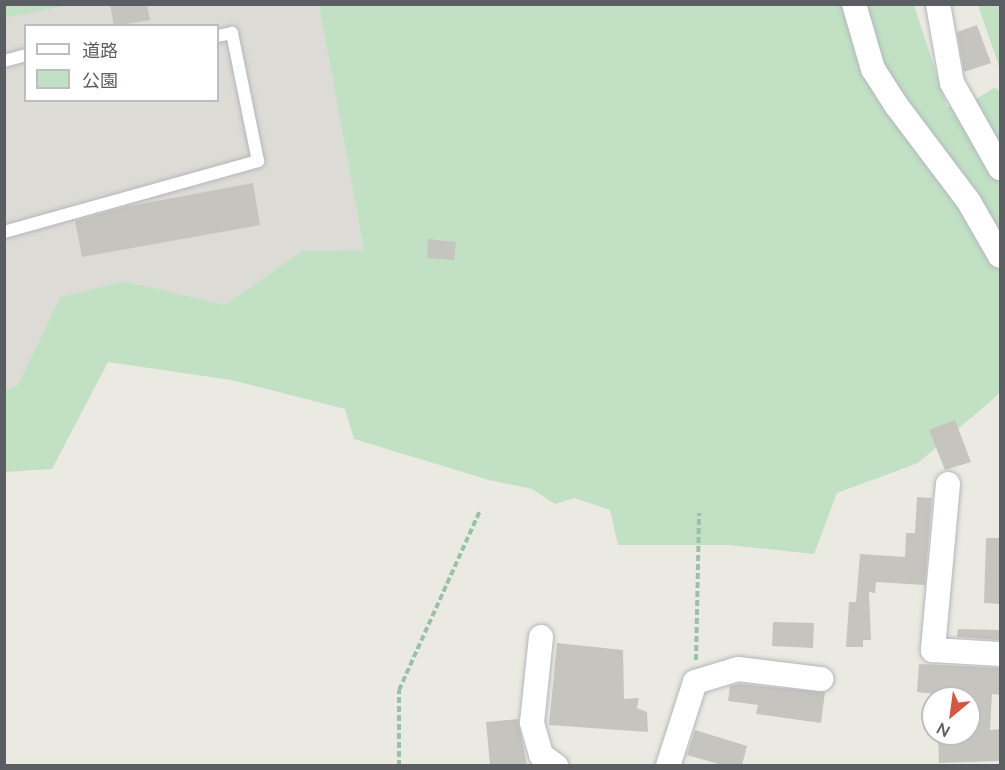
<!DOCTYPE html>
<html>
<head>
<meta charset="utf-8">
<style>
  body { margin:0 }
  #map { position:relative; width:1005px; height:770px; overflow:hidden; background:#ebeae2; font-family:Lato,"Noto Sans JP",sans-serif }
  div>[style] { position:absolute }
  .industrial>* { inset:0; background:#dddbd6 }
  .green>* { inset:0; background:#c1e0c4 }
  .building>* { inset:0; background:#c6c4bf }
  .path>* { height:4px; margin-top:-2px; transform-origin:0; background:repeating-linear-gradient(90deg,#9bc0a8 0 6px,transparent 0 9px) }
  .roads { filter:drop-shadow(0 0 2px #b4b7bb) drop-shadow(0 0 2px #b4b7bb) }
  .lane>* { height:12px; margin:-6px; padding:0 6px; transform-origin:6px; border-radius:6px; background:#fff }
  .street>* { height:24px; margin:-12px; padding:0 12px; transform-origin:12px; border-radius:12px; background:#fff }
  span { translate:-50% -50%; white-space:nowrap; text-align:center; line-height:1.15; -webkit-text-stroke:5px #fff; paint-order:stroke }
  .frame { position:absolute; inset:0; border:6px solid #5a5d61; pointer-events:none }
  .legend { position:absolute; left:24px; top:24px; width:195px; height:78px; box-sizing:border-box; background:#fff; border:2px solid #bdbec0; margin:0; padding:8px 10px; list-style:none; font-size:18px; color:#5a5d61 }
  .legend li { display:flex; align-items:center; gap:12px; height:30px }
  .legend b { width:30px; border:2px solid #bdbec0 }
  .north { position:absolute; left:921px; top:686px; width:60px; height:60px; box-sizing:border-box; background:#fff; border:2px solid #bdbec0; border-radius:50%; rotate:209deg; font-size:16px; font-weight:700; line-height:24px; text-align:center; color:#5a5d61 }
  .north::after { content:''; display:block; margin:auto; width:21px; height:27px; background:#d25842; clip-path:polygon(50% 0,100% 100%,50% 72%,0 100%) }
</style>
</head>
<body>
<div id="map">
  <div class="industrial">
    <div style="clip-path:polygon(evenodd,69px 4px,319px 5px,364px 250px,302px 251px,225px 305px,124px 281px,60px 297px,18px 385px,5px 390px,4px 18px,69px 4px,26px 26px,218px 26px,218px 100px,26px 100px,26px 26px)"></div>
  </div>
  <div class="green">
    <div style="clip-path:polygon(5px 4px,69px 4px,69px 5px,5px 18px)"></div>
    <div style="clip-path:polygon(319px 5px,914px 5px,947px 107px,972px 102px,995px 87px,1000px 92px,1000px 393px,918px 463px,837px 493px,814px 554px,728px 545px,618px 545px,610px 510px,575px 498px,555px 504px,532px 489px,489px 480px,354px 439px,345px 409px,231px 380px,108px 362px,52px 469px,5px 472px,5px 390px,18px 385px,60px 297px,124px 281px,225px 305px,302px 251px,364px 250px)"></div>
    <div style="clip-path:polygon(978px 5px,1000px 5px,1000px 69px)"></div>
  </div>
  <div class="building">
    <div style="clip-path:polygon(110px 4px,147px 4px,150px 20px,114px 26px)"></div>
    <div style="clip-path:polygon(977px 25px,991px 63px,964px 72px,957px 32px)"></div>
    <div style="clip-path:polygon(253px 183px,260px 225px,82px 257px,75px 221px,125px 207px)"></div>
    <div style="clip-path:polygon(428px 239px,456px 242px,454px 260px,427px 258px)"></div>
    <div style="clip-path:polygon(955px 420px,971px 462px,945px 470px,929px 430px)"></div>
    <div style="clip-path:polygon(917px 497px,932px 498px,925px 585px,876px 582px,875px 593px,869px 592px,871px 640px,863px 640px,863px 647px,846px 647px,849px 602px,856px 602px,860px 554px,905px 557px,906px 533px,915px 533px)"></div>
    <div style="clip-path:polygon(986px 538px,1000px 538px,1000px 604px,984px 603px)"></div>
    <div style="clip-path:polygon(773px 622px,814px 623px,813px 648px,772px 646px)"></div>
    <div style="clip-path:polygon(958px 629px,1000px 630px,1000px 640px,957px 637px)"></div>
    <div style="clip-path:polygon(557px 643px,623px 650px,624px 699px,639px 698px,637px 708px,647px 712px,648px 732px,549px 725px)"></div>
    <div style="clip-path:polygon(919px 664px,1000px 668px,1000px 695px,992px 694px,990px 730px,1000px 729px,1000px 761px,939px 763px,938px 734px,969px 734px,969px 698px,917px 692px)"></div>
    <div style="clip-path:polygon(739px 684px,825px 692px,821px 723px,756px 714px,758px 705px,728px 701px,730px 686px)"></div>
    <div style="clip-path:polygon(518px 719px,527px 765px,490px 765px,486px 722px)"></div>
    <div style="clip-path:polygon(695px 730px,747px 746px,742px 765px,722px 765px,687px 755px)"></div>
  </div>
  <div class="path">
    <div style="left:696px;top:660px;width:147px;rotate:-88.8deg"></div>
    <div style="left:399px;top:766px;width:76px;rotate:-90deg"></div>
    <div style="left:399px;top:690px;width:196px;rotate:-65.7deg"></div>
  </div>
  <div class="roads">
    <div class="lane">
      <div style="left:4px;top:61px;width:23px;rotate:-15deg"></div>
      <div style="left:4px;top:232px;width:264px;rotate:-15.6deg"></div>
      <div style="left:258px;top:161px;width:131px;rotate:-101.5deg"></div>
      <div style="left:232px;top:33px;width:14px;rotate:168deg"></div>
    </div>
    <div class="street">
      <div style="left:854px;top:4px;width:68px;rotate:73.7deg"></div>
      <div style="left:873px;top:69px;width:43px;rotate:57.4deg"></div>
      <div style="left:896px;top:105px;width:121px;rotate:53deg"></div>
      <div style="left:969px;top:202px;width:62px;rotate:60.1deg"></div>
      <div style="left:938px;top:4px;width:80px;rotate:80deg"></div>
      <div style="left:952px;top:83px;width:98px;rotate:60.5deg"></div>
      <div style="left:948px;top:484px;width:167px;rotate:95.2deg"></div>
      <div style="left:933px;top:650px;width:67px;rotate:3.4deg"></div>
      <div style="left:541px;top:637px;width:86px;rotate:96deg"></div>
      <div style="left:532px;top:723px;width:33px;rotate:74deg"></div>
      <div style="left:541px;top:755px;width:19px;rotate:36deg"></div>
      <div style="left:668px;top:766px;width:88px;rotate:-72.2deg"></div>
      <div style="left:695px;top:682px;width:45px;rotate:-16.8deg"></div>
      <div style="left:738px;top:669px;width:84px;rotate:6.9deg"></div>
    </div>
  </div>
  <div class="frame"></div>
  <ul class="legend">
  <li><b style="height:8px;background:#fff"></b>道路</li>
  <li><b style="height:16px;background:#c1e0c4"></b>公園</li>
  </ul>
  <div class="north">N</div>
</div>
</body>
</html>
